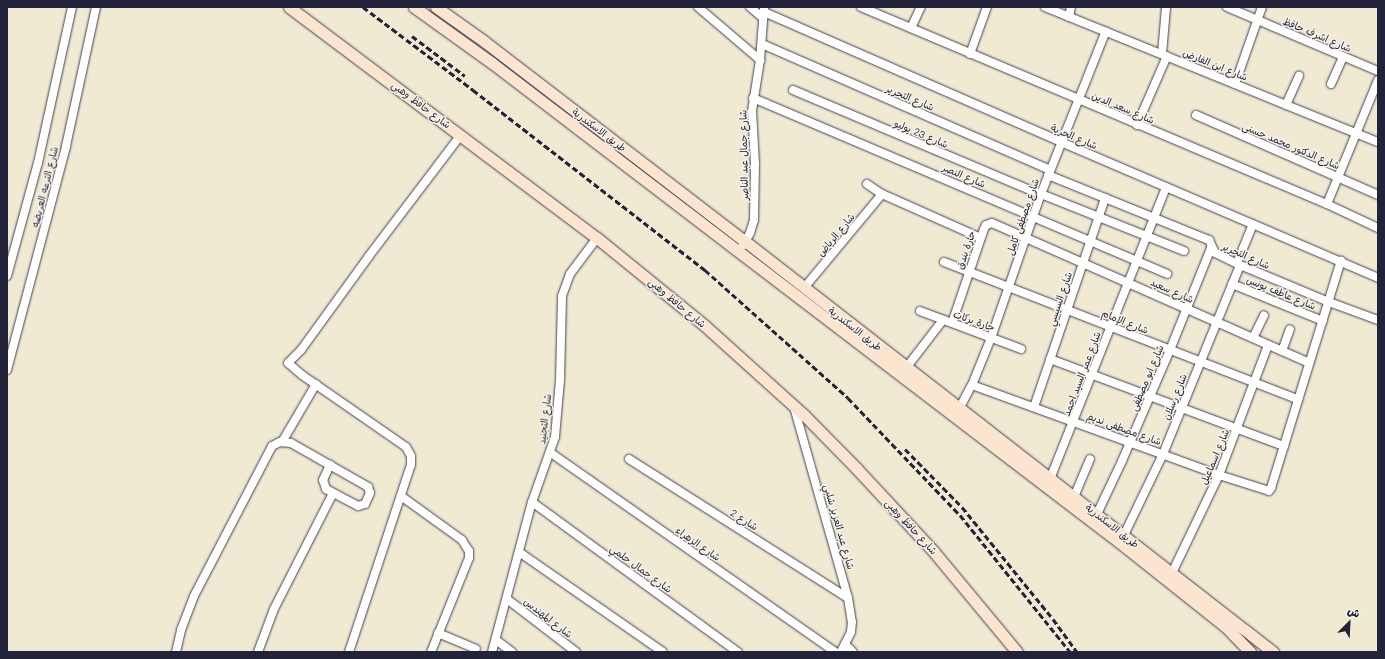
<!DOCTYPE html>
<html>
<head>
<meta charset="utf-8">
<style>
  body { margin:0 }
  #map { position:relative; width:1385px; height:659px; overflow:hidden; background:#f0ead3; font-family:Mali,"Playpen Sans Arabic",sans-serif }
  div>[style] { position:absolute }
  .roads { filter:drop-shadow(0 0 1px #414052) drop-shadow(0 0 1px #414052) }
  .street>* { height:8px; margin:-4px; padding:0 4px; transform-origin:4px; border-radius:4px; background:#fff }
  .secondary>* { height:11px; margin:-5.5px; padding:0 5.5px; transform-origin:5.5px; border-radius:5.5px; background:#fbe5cf }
  .rail>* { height:3px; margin-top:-1.5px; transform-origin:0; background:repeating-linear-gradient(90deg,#22223b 0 6px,transparent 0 9px) }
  span { translate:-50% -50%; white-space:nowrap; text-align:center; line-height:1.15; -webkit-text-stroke:3px #f7f3e8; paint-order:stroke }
  .street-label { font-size:10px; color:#22223b }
  .frame { position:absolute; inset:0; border:8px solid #22223b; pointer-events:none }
  .north { position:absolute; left:1329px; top:603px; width:40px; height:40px; -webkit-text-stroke:3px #f7f3e8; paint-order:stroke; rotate:24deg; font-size:11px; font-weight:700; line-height:16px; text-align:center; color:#22223b }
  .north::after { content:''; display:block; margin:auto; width:14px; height:18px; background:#22223b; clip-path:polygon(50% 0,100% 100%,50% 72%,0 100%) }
</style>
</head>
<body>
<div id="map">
  <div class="roads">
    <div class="street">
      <div style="left:698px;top:7px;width:82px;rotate:40.5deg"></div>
      <div style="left:750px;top:7px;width:17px;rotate:40deg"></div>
      <div style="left:861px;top:7px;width:506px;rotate:22.92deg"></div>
      <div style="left:1327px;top:204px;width:56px;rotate:25.2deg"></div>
      <div style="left:1045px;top:7px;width:359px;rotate:22.1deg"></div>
      <div style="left:1227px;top:7px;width:164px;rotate:23deg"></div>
      <div style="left:764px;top:12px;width:324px;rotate:23.6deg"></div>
      <div style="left:1061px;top:142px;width:345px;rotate:23.2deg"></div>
      <div style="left:1069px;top:17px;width:10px;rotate:-79deg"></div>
      <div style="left:911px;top:28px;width:23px;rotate:-65deg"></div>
      <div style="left:762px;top:44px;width:314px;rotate:23.6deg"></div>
      <div style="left:970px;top:54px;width:50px;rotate:-70.1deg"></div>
      <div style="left:1162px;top:54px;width:47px;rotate:-85.1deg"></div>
      <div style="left:1235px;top:84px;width:82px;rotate:-70.7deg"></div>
      <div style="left:1331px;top:84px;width:30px;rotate:-66deg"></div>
      <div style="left:793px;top:90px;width:269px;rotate:22.9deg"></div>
      <div style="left:753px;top:98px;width:450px;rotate:23deg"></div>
      <div style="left:1286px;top:105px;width:32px;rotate:-66deg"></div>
      <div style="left:1196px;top:115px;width:199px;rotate:23.7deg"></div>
      <div style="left:1137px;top:125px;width:75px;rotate:-66.5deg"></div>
      <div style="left:1048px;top:175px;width:174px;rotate:22deg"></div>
      <div style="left:1209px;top:240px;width:14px;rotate:65deg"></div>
      <div style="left:1215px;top:253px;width:28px;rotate:26deg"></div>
      <div style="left:1240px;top:265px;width:96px;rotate:22.6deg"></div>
      <div style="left:1329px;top:302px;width:52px;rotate:20.2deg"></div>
      <div style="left:867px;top:184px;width:18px;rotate:34deg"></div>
      <div style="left:882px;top:194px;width:108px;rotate:24deg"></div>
      <div style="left:1041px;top:194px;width:154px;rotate:21.7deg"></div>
      <div style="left:1327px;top:204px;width:134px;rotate:-67.6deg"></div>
      <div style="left:743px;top:245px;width:14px;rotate:-60deg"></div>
      <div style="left:750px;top:233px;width:14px;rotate:-73deg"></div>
      <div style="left:754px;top:220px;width:56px;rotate:-89deg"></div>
      <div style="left:755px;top:164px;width:53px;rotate:-93.2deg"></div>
      <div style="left:752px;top:111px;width:52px;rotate:-81.1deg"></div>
      <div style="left:760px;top:60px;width:52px;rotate:-85.6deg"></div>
      <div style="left:944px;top:262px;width:380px;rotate:21.2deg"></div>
      <div style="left:1237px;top:263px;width:42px;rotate:-67.7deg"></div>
      <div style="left:7px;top:276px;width:117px;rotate:-74.7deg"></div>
      <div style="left:38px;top:163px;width:160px;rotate:-77.7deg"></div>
      <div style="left:1232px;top:284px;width:98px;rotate:22.1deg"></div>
      <div style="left:804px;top:288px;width:122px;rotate:-50.3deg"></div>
      <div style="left:920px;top:311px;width:108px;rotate:20.6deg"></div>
      <div style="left:952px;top:323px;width:99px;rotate:-71.2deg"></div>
      <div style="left:984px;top:229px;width:4px;rotate:-63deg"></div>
      <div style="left:986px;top:225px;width:6px;rotate:-18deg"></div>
      <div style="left:992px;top:223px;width:347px;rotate:23.8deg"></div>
      <div style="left:1253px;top:338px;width:25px;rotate:-64deg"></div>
      <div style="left:1282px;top:351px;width:23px;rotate:-70deg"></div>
      <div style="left:1050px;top:359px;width:250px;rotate:20.4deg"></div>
      <div style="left:906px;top:368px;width:61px;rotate:-52.4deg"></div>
      <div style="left:7px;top:370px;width:232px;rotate:-75.2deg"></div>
      <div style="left:66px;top:146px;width:142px;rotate:-77.8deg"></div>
      <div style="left:972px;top:385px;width:263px;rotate:20deg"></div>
      <div style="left:1219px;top:475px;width:52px;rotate:17.7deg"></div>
      <div style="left:1269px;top:491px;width:4px;rotate:-56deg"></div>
      <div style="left:1271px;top:488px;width:238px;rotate:-72.9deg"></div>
      <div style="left:794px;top:407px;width:198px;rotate:74.2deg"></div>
      <div style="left:848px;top:598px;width:24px;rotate:81deg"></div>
      <div style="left:852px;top:622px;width:10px;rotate:96deg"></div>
      <div style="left:851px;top:632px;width:22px;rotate:117deg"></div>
      <div style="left:1034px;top:407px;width:221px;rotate:-71.2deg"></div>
      <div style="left:959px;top:409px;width:27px;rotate:-62deg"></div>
      <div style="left:972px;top:385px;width:51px;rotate:-68deg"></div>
      <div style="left:991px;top:338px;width:152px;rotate:-70.9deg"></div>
      <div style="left:1041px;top:194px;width:175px;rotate:-68.3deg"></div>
      <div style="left:282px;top:442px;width:67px;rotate:-59.6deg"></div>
      <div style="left:551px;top:453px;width:347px;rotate:35deg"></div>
      <div style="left:629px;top:459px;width:259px;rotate:32.4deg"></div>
      <div style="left:1050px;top:479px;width:314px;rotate:-68.3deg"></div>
      <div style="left:401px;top:496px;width:75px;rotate:35.8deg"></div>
      <div style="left:462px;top:540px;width:13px;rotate:58deg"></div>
      <div style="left:469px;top:551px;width:7px;rotate:90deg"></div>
      <div style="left:469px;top:558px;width:101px;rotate:112deg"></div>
      <div style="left:1074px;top:497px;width:41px;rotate:-67.2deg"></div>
      <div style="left:532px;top:502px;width:255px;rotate:36.1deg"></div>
      <div style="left:1097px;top:514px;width:59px;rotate:-64.7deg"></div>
      <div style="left:1122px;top:461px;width:121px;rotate:-66.6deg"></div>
      <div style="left:1170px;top:350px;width:110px;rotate:-68.1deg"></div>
      <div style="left:1124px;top:535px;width:90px;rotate:-64.3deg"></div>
      <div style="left:1163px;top:454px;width:204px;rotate:-67.8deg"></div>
      <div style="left:519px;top:552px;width:175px;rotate:34.8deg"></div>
      <div style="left:1172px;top:573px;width:109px;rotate:-64.4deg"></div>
      <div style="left:1219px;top:475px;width:139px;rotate:-69.3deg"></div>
      <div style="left:507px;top:599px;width:87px;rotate:37.5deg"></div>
      <div style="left:438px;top:633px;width:41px;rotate:22.8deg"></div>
      <div style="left:496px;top:640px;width:20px;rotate:37deg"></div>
      <div style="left:845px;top:644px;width:11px;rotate:45deg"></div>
      <div style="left:176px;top:652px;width:23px;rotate:-77deg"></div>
      <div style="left:181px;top:630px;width:36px;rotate:-69deg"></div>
      <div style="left:194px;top:596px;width:169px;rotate:-62.5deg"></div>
      <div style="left:272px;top:446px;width:9px;rotate:-27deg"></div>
      <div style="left:280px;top:442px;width:11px;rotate:5deg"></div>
      <div style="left:291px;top:443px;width:89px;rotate:29.7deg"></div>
      <div style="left:368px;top:487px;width:6px;rotate:72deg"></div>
      <div style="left:370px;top:493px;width:12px;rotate:114deg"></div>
      <div style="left:365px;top:504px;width:7px;rotate:164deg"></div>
      <div style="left:358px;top:506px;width:36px;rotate:-152deg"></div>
      <div style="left:326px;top:489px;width:9px;rotate:-108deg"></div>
      <div style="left:323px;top:480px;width:17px;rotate:-65deg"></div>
      <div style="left:258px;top:652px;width:46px;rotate:-69.6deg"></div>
      <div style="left:274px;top:609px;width:130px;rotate:-63deg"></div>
      <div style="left:349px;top:652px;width:197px;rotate:-71.7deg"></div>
      <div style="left:411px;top:465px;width:9px;rotate:-90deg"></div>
      <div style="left:411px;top:456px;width:10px;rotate:-119deg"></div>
      <div style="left:406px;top:447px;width:126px;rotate:-145.3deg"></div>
      <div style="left:302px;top:375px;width:18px;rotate:-139deg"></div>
      <div style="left:288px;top:363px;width:18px;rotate:-45deg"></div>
      <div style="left:301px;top:350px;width:116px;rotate:-54.1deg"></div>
      <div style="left:369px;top:256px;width:151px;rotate:-52.8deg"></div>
      <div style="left:492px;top:652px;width:155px;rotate:-75.1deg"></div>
      <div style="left:532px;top:502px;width:69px;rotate:-70.5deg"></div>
      <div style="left:555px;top:437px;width:57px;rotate:-85deg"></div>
      <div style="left:560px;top:380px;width:84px;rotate:-88.6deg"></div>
      <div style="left:562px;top:296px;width:23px;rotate:-70deg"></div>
      <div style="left:570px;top:274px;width:45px;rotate:-53.1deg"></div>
    </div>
    <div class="secondary">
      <div style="left:289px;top:7px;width:385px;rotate:36.9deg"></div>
      <div style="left:597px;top:238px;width:138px;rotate:39.1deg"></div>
      <div style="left:704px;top:325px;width:135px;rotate:42deg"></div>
      <div style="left:804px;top:415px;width:76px;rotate:45.5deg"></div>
      <div style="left:857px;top:469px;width:113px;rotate:47.1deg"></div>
      <div style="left:934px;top:552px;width:130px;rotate:50.3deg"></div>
      <div style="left:414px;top:7px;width:96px;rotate:35.7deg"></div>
      <div style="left:492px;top:63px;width:789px;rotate:37.38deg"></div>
      <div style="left:1119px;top:542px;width:137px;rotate:38.5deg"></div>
      <div style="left:1226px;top:627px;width:35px;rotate:46deg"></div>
      <div style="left:436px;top:7px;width:60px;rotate:35.5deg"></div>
      <div style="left:485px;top:42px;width:329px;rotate:37.5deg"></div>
      <div style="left:746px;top:242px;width:668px;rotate:37.88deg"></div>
    </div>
  </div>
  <div class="rail">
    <div style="left:363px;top:7px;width:138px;rotate:37deg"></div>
    <div style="left:473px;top:90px;width:294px;rotate:37.8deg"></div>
    <div style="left:705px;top:270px;width:192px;rotate:41.8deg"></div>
    <div style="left:848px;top:398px;width:162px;rotate:46.3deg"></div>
    <div style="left:960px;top:515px;width:176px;rotate:51.2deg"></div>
    <div style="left:412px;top:36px;width:66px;rotate:37deg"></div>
    <div style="left:905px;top:449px;width:81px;rotate:45.5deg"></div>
    <div style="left:962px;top:507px;width:144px;rotate:50.9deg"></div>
    <div style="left:1053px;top:619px;width:41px;rotate:54deg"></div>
  </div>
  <div class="street-label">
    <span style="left:1317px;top:35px;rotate:23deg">شارع اشرف حافظ</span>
    <span style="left:1215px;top:65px;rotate:22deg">شارع ابن الفارض</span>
    <span style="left:910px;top:98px;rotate:23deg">شارع التحرير</span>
    <span style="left:421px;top:105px;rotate:37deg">شارع حافظ وهبى</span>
    <span style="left:1123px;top:108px;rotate:23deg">شارع سعد الدين</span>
    <span style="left:599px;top:130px;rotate:37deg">طريق الاسكندرية</span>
    <span style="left:921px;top:134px;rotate:23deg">شارع 23 يوليو</span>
    <span style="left:1074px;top:137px;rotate:23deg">شارع الحرية</span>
    <span style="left:1291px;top:146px;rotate:23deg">شارع الدكتور محمد حسنى</span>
    <span style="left:744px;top:155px;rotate:-91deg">شارع جمال عبد الناصر</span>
    <span style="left:964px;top:176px;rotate:23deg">شارع النصر</span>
    <span style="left:45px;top:187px;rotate:-76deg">شارع الترعه العريضه</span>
    <span style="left:1023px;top:217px;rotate:-71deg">شارع مصطفى كامل</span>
    <span style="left:836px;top:235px;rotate:-50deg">شارع الرياض</span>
    <span style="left:966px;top:250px;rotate:-71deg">حارة بندق</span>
    <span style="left:1246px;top:256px;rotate:24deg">شارع التحرير</span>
    <span style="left:1172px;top:291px;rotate:24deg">شارع سعيد</span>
    <span style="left:1281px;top:293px;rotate:22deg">شارع عاطف يونس</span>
    <span style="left:1060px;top:299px;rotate:-71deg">شارع السيسي</span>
    <span style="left:677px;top:303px;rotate:40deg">شارع حافظ وهبى</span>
    <span style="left:974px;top:321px;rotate:20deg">حارة بركات</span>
    <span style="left:1125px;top:322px;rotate:22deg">شارع الإمام</span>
    <span style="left:855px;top:329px;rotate:38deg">طريق الاسكندرية</span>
    <span style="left:1082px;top:374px;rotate:-69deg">شارع عمر السيد احمد</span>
    <span style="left:1147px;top:378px;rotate:-67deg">شارع ابو مصطفى</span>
    <span style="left:1175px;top:397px;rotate:-68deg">شارع رسلان</span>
    <span style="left:545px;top:419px;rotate:-83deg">شارع التجنيد</span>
    <span style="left:1124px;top:429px;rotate:20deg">شارع مصطفى نديم</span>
    <span style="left:1215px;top:457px;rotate:-67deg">شارع اسماعيل</span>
    <span style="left:744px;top:520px;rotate:32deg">شارع 2</span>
    <span style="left:1112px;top:526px;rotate:38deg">طريق الاسكندرية</span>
    <span style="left:839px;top:527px;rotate:74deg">شارع عبد العزيز شلبي</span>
    <span style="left:911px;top:527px;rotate:47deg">شارع حافظ وهبى</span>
    <span style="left:698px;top:544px;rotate:35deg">شارع الزهراء</span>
    <span style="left:641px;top:569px;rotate:36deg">شارع جمال حلمي</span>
    <span style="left:548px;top:618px;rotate:38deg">شارع المهندس</span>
  </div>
  <div class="frame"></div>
  <div class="north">ش</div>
</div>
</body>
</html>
